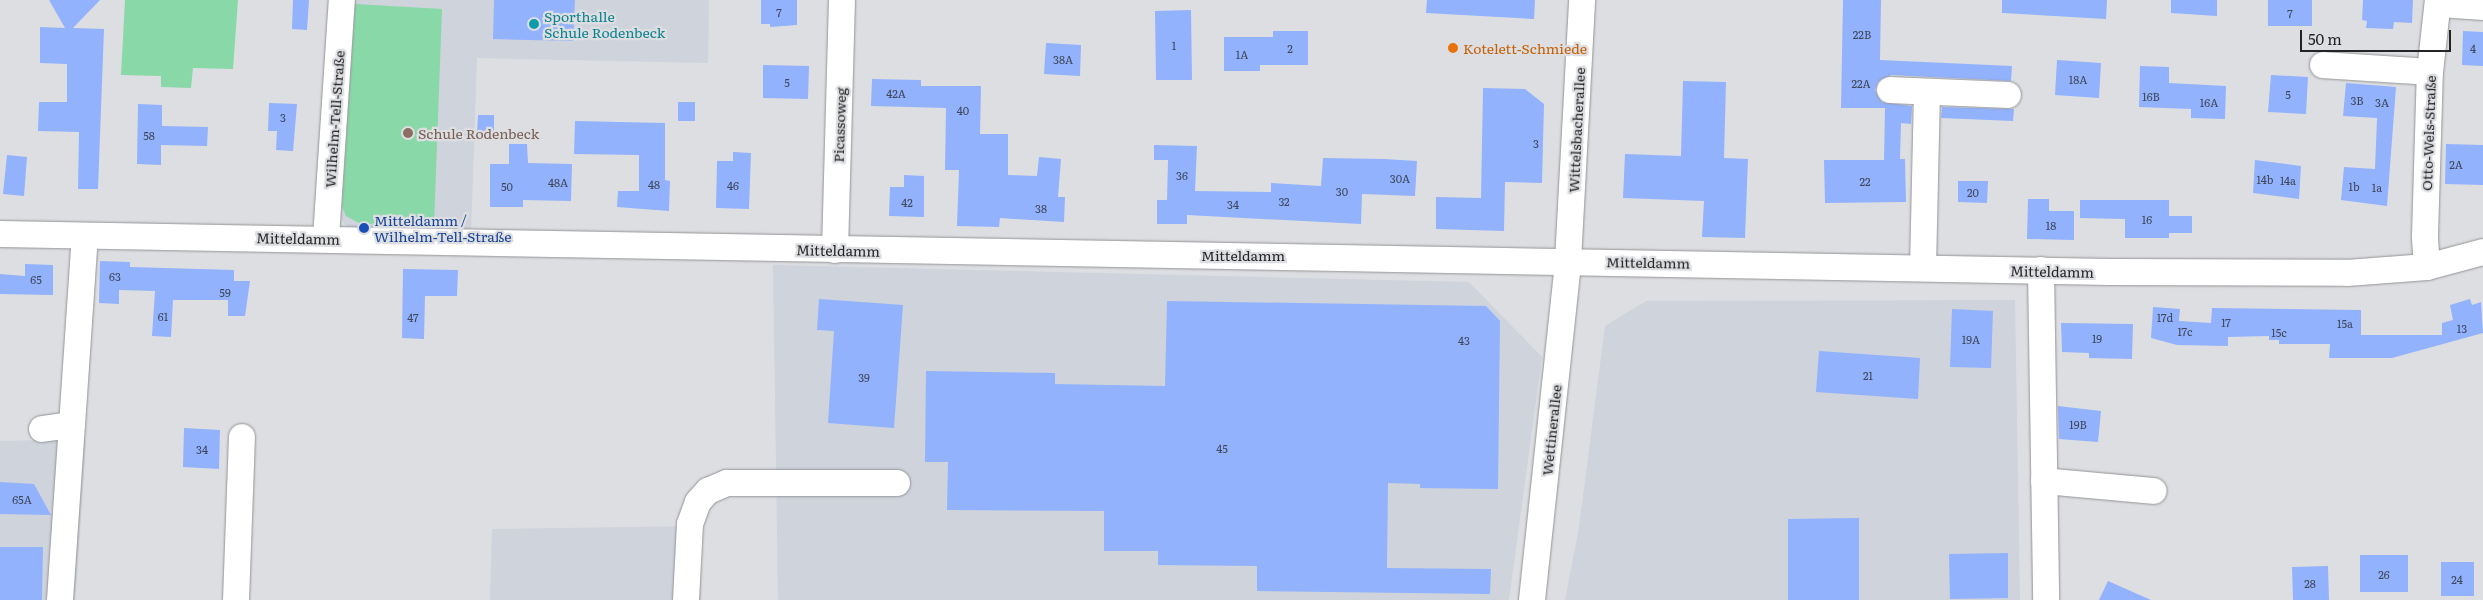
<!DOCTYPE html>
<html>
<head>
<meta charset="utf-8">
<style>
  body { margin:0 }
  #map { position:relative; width:2483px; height:600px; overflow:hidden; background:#dddee1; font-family:Literata,serif }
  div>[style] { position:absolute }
  .built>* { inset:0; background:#ced3dc }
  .green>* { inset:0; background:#89d8a7 }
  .building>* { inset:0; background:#92b2fd }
  .roads { filter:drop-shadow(0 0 1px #939496) drop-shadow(0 0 1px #939496) }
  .minor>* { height:26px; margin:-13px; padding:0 13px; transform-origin:13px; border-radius:13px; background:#fff }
  .dots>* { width:14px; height:14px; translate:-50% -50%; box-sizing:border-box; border:2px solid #dddee1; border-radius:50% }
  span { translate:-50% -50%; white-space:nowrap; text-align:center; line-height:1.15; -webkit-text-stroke:4.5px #dddee1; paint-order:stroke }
  .number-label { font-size:11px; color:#3f485b }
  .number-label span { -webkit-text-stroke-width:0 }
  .culture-label { font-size:14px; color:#0d838f }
  .left { translate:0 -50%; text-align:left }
  .food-label { font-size:14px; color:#c56008 }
  .street-label { font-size:14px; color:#232425 }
  .education-label { font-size:14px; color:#785e54 }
  .transit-label { font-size:14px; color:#164399 }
  .scale { position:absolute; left:2300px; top:30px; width:151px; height:22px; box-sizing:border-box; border:2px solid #232425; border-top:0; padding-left:6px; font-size:15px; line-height:18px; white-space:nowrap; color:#232425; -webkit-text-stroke:4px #dddee1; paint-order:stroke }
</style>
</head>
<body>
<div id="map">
  <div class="built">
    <div style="clip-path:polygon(350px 0,709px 0,708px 63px,477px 58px,471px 233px,360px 231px,346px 226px,339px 215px)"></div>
    <div style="clip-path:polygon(773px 265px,1469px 282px,1542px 357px,1509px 600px,778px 600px)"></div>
    <div style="clip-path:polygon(2015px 300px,2020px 600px,1565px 600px,1579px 527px,1605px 326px,1646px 301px)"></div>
    <div style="clip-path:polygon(86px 439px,75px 600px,0 600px,0 441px)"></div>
    <div style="clip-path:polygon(700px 526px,701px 600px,490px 600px,492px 529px)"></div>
  </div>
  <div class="green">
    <div style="clip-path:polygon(125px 0,238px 0,233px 69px,193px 68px,191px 88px,161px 87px,161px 76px,121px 75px)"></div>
    <div style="clip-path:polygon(355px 4px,442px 9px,434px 225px,361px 224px,346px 216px,342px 206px)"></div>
  </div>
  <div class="building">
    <div style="clip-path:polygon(49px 0,100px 0,73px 28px,104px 29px,98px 189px,78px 189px,79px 132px,38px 131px,39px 102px,67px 102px,67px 64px,40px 63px,40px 27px,65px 28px)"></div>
    <div style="clip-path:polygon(293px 0,309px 0,307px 30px,292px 29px)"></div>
    <div style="clip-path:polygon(494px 0,575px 0,573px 41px,493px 39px)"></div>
    <div style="clip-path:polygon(761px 0,797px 0,797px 25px,770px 27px,770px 24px,761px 24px)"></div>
    <div style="clip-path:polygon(1427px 0,1535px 0,1534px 19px,1426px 13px)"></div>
    <div style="clip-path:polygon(1843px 0,1881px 0,1880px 60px,2012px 66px,2011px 81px,1891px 75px,1878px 82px,1875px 90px,1882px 102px,1912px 106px,1911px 124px,1901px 123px,1900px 159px,1905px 159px,1906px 202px,1825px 203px,1824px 160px,1884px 160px,1885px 108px,1841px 108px)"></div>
    <div style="clip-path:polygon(2002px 0,2107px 0,2106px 19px,2002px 13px)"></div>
    <div style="clip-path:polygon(2171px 0,2217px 0,2217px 16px,2171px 13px)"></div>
    <div style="clip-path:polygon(2268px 0,2312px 0,2312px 26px,2268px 26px)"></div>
    <div style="clip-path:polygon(2363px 0,2413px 0,2412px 23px,2394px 22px,2393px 29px,2366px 28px,2367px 21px,2362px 20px)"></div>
    <div style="clip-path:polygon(1191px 10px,1192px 80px,1156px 80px,1155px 11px)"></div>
    <div style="clip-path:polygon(1273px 31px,1308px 31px,1308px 65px,1260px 65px,1260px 71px,1224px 71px,1224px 37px,1273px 37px)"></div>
    <div style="clip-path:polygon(2463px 31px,2483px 32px,2483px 66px,2462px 65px)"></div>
    <div style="clip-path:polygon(1046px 43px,1081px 45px,1080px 76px,1044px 74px)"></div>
    <div style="clip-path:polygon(2057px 60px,2101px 63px,2099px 98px,2055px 95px)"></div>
    <div style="clip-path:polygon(763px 65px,809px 66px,808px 99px,763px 98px)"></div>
    <div style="clip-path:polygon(2140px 66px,2169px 67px,2169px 83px,2226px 86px,2225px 119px,2191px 118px,2191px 109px,2139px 107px)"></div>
    <div style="clip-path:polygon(2271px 75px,2308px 77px,2306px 114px,2268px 112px)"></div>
    <div style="clip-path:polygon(872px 79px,921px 80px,921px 86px,981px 86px,980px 134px,1008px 134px,1008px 175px,1037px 176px,1039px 157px,1061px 159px,1058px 197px,1065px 197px,1064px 222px,1000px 218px,999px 227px,957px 226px,959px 170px,945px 170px,946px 108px,871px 106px)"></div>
    <div style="clip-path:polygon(1683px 81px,1726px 82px,1724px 158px,1748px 159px,1745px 238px,1702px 237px,1704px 201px,1623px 198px,1625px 154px,1681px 156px)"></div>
    <div style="clip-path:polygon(2346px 83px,2396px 87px,2387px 206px,2341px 200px,2344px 167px,2375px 169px,2377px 118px,2343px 116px)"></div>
    <div style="clip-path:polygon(1483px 88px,1525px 89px,1544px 104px,1542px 183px,1505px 182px,1504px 231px,1436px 229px,1436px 197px,1481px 198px)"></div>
    <div style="clip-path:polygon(678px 102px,695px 102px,695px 121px,678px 121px)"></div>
    <div style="clip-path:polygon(269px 103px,297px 104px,293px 151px,276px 150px,277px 131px,268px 131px)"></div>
    <div style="clip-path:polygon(138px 104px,162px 105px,162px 126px,208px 127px,207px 146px,161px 145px,161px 165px,137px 164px)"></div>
    <div style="clip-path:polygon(1942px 107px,2014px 109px,2013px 121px,1941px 118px)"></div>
    <div style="clip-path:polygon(478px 115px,494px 115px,494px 134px,477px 133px)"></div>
    <div style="clip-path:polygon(575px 121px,665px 123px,665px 180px,670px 181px,669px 211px,617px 207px,618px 191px,639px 191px,639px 155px,574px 154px)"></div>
    <div style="clip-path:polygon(509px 144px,527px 144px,528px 163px,572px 164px,571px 201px,523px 200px,523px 207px,490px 207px,490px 164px,509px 164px)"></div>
    <div style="clip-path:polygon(2446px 144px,2483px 145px,2483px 185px,2445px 184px)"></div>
    <div style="clip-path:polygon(1154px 145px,1197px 146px,1195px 191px,1271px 192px,1271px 183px,1321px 186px,1323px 158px,1384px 159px,1417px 161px,1415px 196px,1362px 194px,1361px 224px,1187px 215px,1187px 224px,1157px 224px,1157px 200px,1167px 200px,1168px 160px,1154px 160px)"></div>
    <div style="clip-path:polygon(733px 152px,751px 153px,749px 209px,716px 208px,717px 161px,733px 161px)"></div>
    <div style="clip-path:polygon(7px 155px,27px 157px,24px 196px,3px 194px)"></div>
    <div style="clip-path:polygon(2255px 160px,2301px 166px,2299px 199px,2253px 193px)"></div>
    <div style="clip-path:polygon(904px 175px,924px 176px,924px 217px,889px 216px,890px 187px,904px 187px)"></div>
    <div style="clip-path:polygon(1958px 181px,1988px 181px,1987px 203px,1958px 202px)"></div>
    <div style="clip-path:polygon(2028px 199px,2049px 199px,2049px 211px,2074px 211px,2074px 240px,2027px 239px)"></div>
    <div style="clip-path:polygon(2080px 200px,2169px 200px,2169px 216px,2192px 216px,2192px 233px,2169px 233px,2169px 238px,2125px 238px,2125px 219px,2080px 218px)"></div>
    <div style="clip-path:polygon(100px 261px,130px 262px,130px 267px,234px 270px,234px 281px,250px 281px,245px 316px,228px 316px,228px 300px,173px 300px,171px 337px,152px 336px,155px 291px,119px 290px,119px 304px,99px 303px)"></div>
    <div style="clip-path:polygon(25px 264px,53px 265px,53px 295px,0 294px,0 274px,25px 276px)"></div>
    <div style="clip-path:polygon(403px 269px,458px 270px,457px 296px,425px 296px,424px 339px,402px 338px)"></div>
    <div style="clip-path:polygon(819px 299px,903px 305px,894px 428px,828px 423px,834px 331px,817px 330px)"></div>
    <div style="clip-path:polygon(2470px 299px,2472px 305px,2481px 302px,2483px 333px,2392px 358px,2329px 358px,2330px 344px,2279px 344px,2279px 340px,2269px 340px,2269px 336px,2228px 337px,2228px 346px,2177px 345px,2151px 338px,2153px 307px,2180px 309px,2179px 321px,2211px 323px,2212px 308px,2361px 310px,2361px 335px,2442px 335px,2442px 323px,2453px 320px,2450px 305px)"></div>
    <div style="clip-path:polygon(1167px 301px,1486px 306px,1500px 321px,1498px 489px,1420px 488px,1420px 484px,1388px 483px,1387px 568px,1491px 569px,1490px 594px,1257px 591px,1257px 566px,1158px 565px,1158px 551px,1104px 551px,1104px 511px,947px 510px,948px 462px,925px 462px,926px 371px,1055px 373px,1055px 384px,1165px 386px)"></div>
    <div style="clip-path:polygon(1952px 309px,1993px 311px,1991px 368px,1950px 367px)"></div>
    <div style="clip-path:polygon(2061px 323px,2133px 324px,2132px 359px,2089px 358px,2089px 353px,2062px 352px)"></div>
    <div style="clip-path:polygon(1819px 351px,1920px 358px,1918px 399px,1816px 392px)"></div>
    <div style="clip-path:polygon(2058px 406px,2101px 411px,2098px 442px,2059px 439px)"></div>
    <div style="clip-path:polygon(184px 428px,220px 430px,219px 469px,183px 467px)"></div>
    <div style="clip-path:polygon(0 482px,34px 484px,51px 515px,0 514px)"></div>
    <div style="clip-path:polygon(1859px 518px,1859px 600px,1788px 600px,1788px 519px)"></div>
    <div style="clip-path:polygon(0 547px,43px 547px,42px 600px,0 600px)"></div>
    <div style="clip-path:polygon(2008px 553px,2008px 598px,1950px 599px,1949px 554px)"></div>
    <div style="clip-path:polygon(2360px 555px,2408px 555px,2408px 592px,2360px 592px)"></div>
    <div style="clip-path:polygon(2441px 562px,2474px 562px,2474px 596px,2441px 596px)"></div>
    <div style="clip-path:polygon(2328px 566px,2329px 600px,2293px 600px,2292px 567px)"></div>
    <div style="clip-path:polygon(2108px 581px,2151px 600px,2099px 600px)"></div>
  </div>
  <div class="roads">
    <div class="minor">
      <div style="left:2438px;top:4px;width:45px;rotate:3.8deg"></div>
      <div style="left:2323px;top:65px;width:107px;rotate:3.7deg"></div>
      <div style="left:1890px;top:90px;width:118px;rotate:2.4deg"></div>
      <div style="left:0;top:234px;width:2111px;rotate:1.03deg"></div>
      <div style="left:2111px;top:272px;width:236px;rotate:0.2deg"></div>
      <div style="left:2347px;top:273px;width:80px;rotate:-4.3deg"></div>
      <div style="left:2427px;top:267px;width:58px;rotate:-15deg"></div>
      <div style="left:326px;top:238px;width:239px;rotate:-86.2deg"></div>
      <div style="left:835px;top:250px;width:250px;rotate:-88.4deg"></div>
      <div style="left:2427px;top:267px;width:31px;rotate:-94deg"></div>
      <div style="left:2425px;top:236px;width:164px;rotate:-88.3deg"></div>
      <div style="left:2430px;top:72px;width:72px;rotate:-83.7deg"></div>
      <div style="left:1923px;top:268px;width:176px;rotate:-88.7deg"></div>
      <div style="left:2041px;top:270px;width:330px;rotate:89.1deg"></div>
      <div style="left:42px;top:429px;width:30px;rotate:-8deg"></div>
      <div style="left:72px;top:425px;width:189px;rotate:-86.1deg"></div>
      <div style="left:2044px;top:481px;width:110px;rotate:5.2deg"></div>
      <div style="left:60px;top:600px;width:175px;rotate:-86.1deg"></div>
      <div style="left:236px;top:600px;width:163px;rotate:-87.9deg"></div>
      <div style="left:686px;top:600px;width:76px;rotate:-87deg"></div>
      <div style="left:690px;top:524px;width:23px;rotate:-70deg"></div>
      <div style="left:698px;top:502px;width:15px;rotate:-48deg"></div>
      <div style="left:708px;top:491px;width:21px;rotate:-23deg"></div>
      <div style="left:727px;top:483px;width:170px"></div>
      <div style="left:1532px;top:600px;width:341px;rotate:-83.9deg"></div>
      <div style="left:1568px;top:261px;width:261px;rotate:-86.9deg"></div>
    </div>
  </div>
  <div class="dots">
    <div style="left:534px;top:24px;background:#0f9aa8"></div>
    <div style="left:1453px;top:48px;background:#e8710a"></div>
    <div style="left:408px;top:133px;background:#8d6e63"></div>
    <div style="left:364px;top:228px;background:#1a4fb4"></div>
  </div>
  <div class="number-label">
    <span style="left:779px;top:12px">7</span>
    <span style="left:2290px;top:13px">7</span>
    <span style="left:1862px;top:34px">22B</span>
    <span style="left:1174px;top:45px">1</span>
    <span style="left:1290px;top:48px">2</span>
    <span style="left:2473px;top:48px">4</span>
    <span style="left:1242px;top:54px">1A</span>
    <span style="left:1063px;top:59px">38A</span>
    <span style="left:2078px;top:79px">18A</span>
    <span style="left:787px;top:82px">5</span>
    <span style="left:1861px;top:83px">22A</span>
    <span style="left:896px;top:93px">42A</span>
    <span style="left:2288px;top:94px">5</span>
    <span style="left:2151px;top:96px">16B</span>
    <span style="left:2357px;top:100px">3B</span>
    <span style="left:2209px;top:102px">16A</span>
    <span style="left:2382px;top:102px">3A</span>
    <span style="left:963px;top:110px">40</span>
    <span style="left:283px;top:117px">3</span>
    <span style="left:149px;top:135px">58</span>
    <span style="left:1536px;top:143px">3</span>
    <span style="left:2456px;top:164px">2A</span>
    <span style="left:1182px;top:175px">36</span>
    <span style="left:1400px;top:178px">30A</span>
    <span style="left:2265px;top:179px">14b</span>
    <span style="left:2288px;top:180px">14a</span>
    <span style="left:1865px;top:181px">22</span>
    <span style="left:558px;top:182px">48A</span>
    <span style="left:654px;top:184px">48</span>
    <span style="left:733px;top:185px">46</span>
    <span style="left:507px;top:186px">50</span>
    <span style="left:2354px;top:186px">1b</span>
    <span style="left:2377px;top:187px">1a</span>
    <span style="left:1342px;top:191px">30</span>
    <span style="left:1973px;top:192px">20</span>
    <span style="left:1284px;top:201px">32</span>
    <span style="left:907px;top:202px">42</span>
    <span style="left:1233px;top:204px">34</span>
    <span style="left:1041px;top:208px">38</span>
    <span style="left:2147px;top:219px">16</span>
    <span style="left:2051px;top:225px">18</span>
    <span style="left:115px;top:276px">63</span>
    <span style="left:36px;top:279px">65</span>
    <span style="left:225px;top:292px">59</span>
    <span style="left:163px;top:316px">61</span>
    <span style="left:413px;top:317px">47</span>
    <span style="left:2165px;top:317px">17d</span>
    <span style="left:2226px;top:322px">17</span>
    <span style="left:2345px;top:323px">15a</span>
    <span style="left:2462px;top:328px">13</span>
    <span style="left:2185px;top:331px">17c</span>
    <span style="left:2279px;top:332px">15c</span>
    <span style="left:2097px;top:338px">19</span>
    <span style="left:1971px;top:339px">19A</span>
    <span style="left:1464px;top:340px">43</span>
    <span style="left:1868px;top:375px">21</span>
    <span style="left:864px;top:377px">39</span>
    <span style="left:2078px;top:424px">19B</span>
    <span style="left:1222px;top:448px">45</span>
    <span style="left:202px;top:449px">34</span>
    <span style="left:22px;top:499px">65A</span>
    <span style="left:2384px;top:574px">26</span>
    <span style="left:2457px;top:579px">24</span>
    <span style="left:2310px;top:583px">28</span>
  </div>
  <div class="culture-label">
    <span class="left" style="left:544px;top:24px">Sporthalle<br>Schule Rodenbeck</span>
  </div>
  <div class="food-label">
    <span class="left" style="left:1463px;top:48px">Kotelett-Schmiede</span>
  </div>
  <div class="street-label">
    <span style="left:334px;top:119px;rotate:-86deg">Wilhelm-Tell-Straße</span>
    <span style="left:839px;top:125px;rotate:-88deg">Picassoweg</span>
    <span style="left:1576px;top:130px;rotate:-87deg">Wittelsbacherallee</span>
    <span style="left:2428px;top:133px;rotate:-88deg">Otto-Wels-Straße</span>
    <span style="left:298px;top:238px;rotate:1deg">Mitteldamm</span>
    <span style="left:838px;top:250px;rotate:1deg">Mitteldamm</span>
    <span style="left:1243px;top:255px">Mitteldamm</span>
    <span style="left:1648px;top:262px;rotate:1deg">Mitteldamm</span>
    <span style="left:2052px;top:271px;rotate:1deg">Mitteldamm</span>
    <span style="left:1551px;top:430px;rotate:-84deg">Wettinerallee</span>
  </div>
  <div class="education-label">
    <span class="left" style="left:418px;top:133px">Schule Rodenbeck</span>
  </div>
  <div class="transit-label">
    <span class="left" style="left:374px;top:228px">Mitteldamm /<br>Wilhelm-Tell-Straße</span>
  </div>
  <div class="scale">50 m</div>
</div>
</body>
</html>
